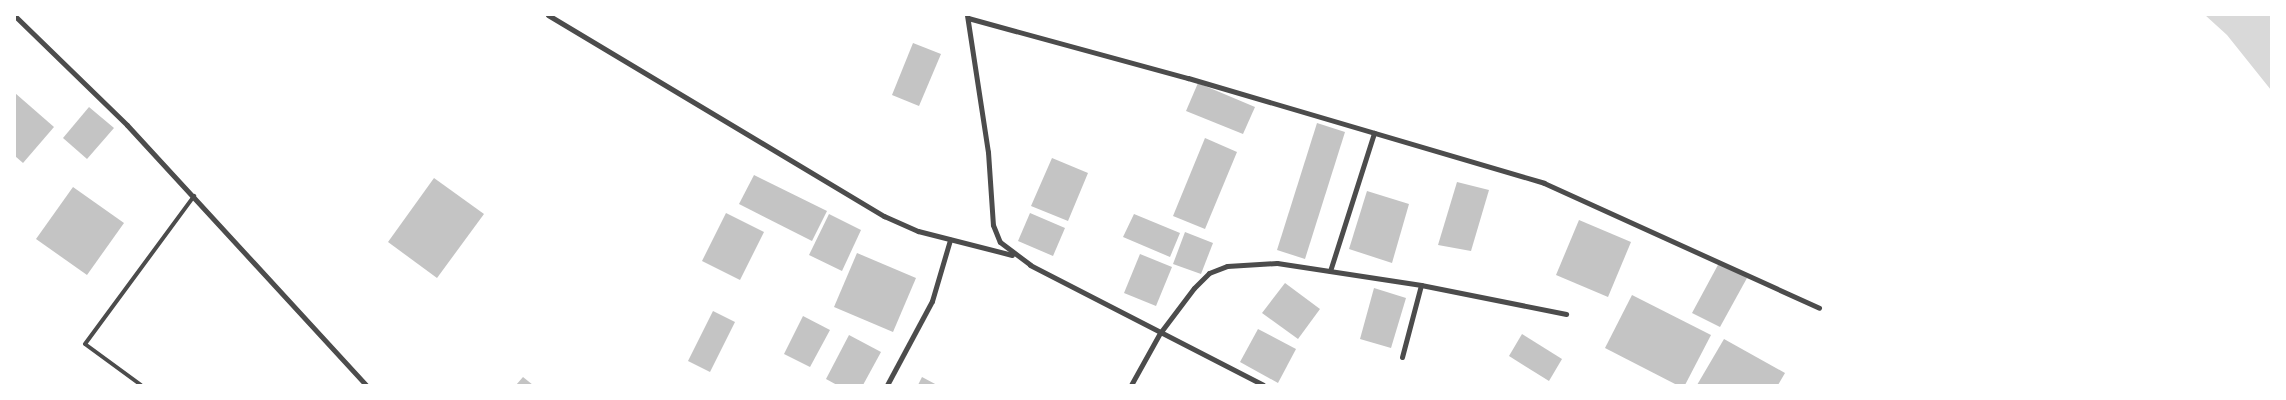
<!DOCTYPE html>
<html>
<head>
<meta charset="utf-8">
<style>
  body { margin:0 }
  #map { position:relative; width:2286px; height:400px; overflow:hidden; background:#fff; font-family:Helvetica,sans-serif }
  div>[style] { position:absolute }
  .water>* { inset:0; background:#d9d9d9 }
  .building>* { inset:0; background:#c4c4c4 }
  .service>* { height:4px; margin:-2px; padding:0 2px; transform-origin:2px; border-radius:2px; background:#4c4c4c }
  .minor>* { height:5px; margin:-2.5px; padding:0 2.5px; transform-origin:2.5px; border-radius:2.5px; background:#4c4c4c }
  span { translate:-50% -50%; white-space:nowrap; text-align:center; line-height:1.15; -webkit-text-stroke:5px #fff; paint-order:stroke }
  .frame { position:absolute; inset:0; border:16px solid #fff; pointer-events:none }
</style>
</head>
<body>
<div id="map">
  <div class="water">
    <div style="clip-path:polygon(2205px 15px,2271px 15px,2271px 90px,2227px 35px)"></div>
  </div>
  <div class="building">
    <div style="clip-path:polygon(913px 43px,941px 54px,919px 106px,892px 95px)"></div>
    <div style="clip-path:polygon(1198px 83px,1255px 107px,1243px 134px,1186px 111px)"></div>
    <div style="clip-path:polygon(15px 93px,54px 127px,23px 163px,15px 156px)"></div>
    <div style="clip-path:polygon(89px 107px,114px 128px,87px 159px,63px 138px)"></div>
    <div style="clip-path:polygon(1317px 123px,1345px 132px,1305px 259px,1277px 250px)"></div>
    <div style="clip-path:polygon(1205px 138px,1237px 152px,1205px 229px,1173px 216px)"></div>
    <div style="clip-path:polygon(1052px 158px,1088px 173px,1068px 221px,1031px 206px)"></div>
    <div style="clip-path:polygon(754px 175px,827px 211px,812px 241px,739px 204px)"></div>
    <div style="clip-path:polygon(434px 178px,484px 214px,437px 278px,388px 242px)"></div>
    <div style="clip-path:polygon(1457px 182px,1489px 190px,1471px 251px,1438px 245px)"></div>
    <div style="clip-path:polygon(73px 187px,124px 223px,87px 275px,36px 239px)"></div>
    <div style="clip-path:polygon(1367px 191px,1409px 204px,1392px 263px,1349px 249px)"></div>
    <div style="clip-path:polygon(726px 213px,764px 232px,740px 280px,702px 261px)"></div>
    <div style="clip-path:polygon(1030px 213px,1065px 228px,1053px 256px,1018px 241px)"></div>
    <div style="clip-path:polygon(829px 214px,861px 230px,842px 271px,809px 255px)"></div>
    <div style="clip-path:polygon(1134px 214px,1180px 233px,1170px 257px,1123px 237px)"></div>
    <div style="clip-path:polygon(1579px 220px,1631px 242px,1608px 297px,1556px 275px)"></div>
    <div style="clip-path:polygon(1185px 232px,1213px 243px,1201px 274px,1173px 264px)"></div>
    <div style="clip-path:polygon(857px 253px,916px 278px,893px 332px,834px 307px)"></div>
    <div style="clip-path:polygon(1140px 254px,1172px 267px,1156px 306px,1124px 293px)"></div>
    <div style="clip-path:polygon(1719px 263px,1747px 278px,1720px 327px,1692px 313px)"></div>
    <div style="clip-path:polygon(1285px 283px,1320px 309px,1298px 339px,1262px 313px)"></div>
    <div style="clip-path:polygon(1374px 288px,1406px 298px,1391px 348px,1360px 339px)"></div>
    <div style="clip-path:polygon(1632px 295px,1711px 335px,1685px 385px,1677px 385px,1605px 348px)"></div>
    <div style="clip-path:polygon(713px 311px,735px 322px,710px 372px,688px 361px)"></div>
    <div style="clip-path:polygon(803px 316px,830px 330px,810px 367px,784px 354px)"></div>
    <div style="clip-path:polygon(1258px 329px,1296px 349px,1278px 383px,1240px 362px)"></div>
    <div style="clip-path:polygon(1522px 334px,1562px 359px,1549px 381px,1509px 356px)"></div>
    <div style="clip-path:polygon(849px 335px,881px 352px,863px 385px,837px 385px,826px 379px)"></div>
    <div style="clip-path:polygon(1724px 339px,1785px 373px,1778px 385px,1697px 385px)"></div>
    <div style="clip-path:polygon(523px 377px,533px 385px,516px 385px)"></div>
    <div style="clip-path:polygon(922px 377px,937px 385px,918px 385px)"></div>
  </div>
  <div class="service">
    <div style="left:141px;top:385px;width:69px;rotate:-143.8deg"></div>
    <div style="left:85px;top:344px;width:184px;rotate:-53.6deg"></div>
  </div>
  <div class="minor">
    <div style="left:548px;top:15px;width:392px;rotate:30.9deg"></div>
    <div style="left:884px;top:216px;width:37px;rotate:24deg"></div>
    <div style="left:918px;top:231px;width:97px;rotate:14.3deg"></div>
    <div style="left:967px;top:15px;width:139px;rotate:81.3deg"></div>
    <div style="left:988px;top:152px;width:73px;rotate:86.1deg"></div>
    <div style="left:993px;top:225px;width:18px;rotate:68deg"></div>
    <div style="left:1000px;top:242px;width:38px;rotate:37deg"></div>
    <div style="left:1030px;top:265px;width:262px;rotate:27.2deg"></div>
    <div style="left:15px;top:16px;width:156px;rotate:44.2deg"></div>
    <div style="left:127px;top:125px;width:353px;rotate:47.4deg"></div>
    <div style="left:968px;top:18px;width:228px;rotate:15.3deg"></div>
    <div style="left:1188px;top:78px;width:371px;rotate:16.4deg"></div>
    <div style="left:1544px;top:183px;width:302px;rotate:24.4deg"></div>
    <div style="left:1330px;top:271px;width:145px;rotate:-72.3deg"></div>
    <div style="left:1402px;top:357px;width:74px;rotate:-75.2deg"></div>
    <div style="left:887px;top:385px;width:95px;rotate:-61.8deg"></div>
    <div style="left:932px;top:301px;width:64px;rotate:-73.6deg"></div>
    <div style="left:1131px;top:385px;width:60px;rotate:-60.9deg"></div>
    <div style="left:1160px;top:333px;width:56px;rotate:-52.9deg"></div>
    <div style="left:1194px;top:288px;width:21px;rotate:-45deg"></div>
    <div style="left:1209px;top:273px;width:19px;rotate:-21deg"></div>
    <div style="left:1227px;top:266px;width:50px;rotate:-3.4deg"></div>
    <div style="left:1277px;top:263px;width:146px;rotate:8.7deg"></div>
    <div style="left:1421px;top:285px;width:148px;rotate:11.3deg"></div>
  </div>
  <div class="frame"></div>
</div>
</body>
</html>
